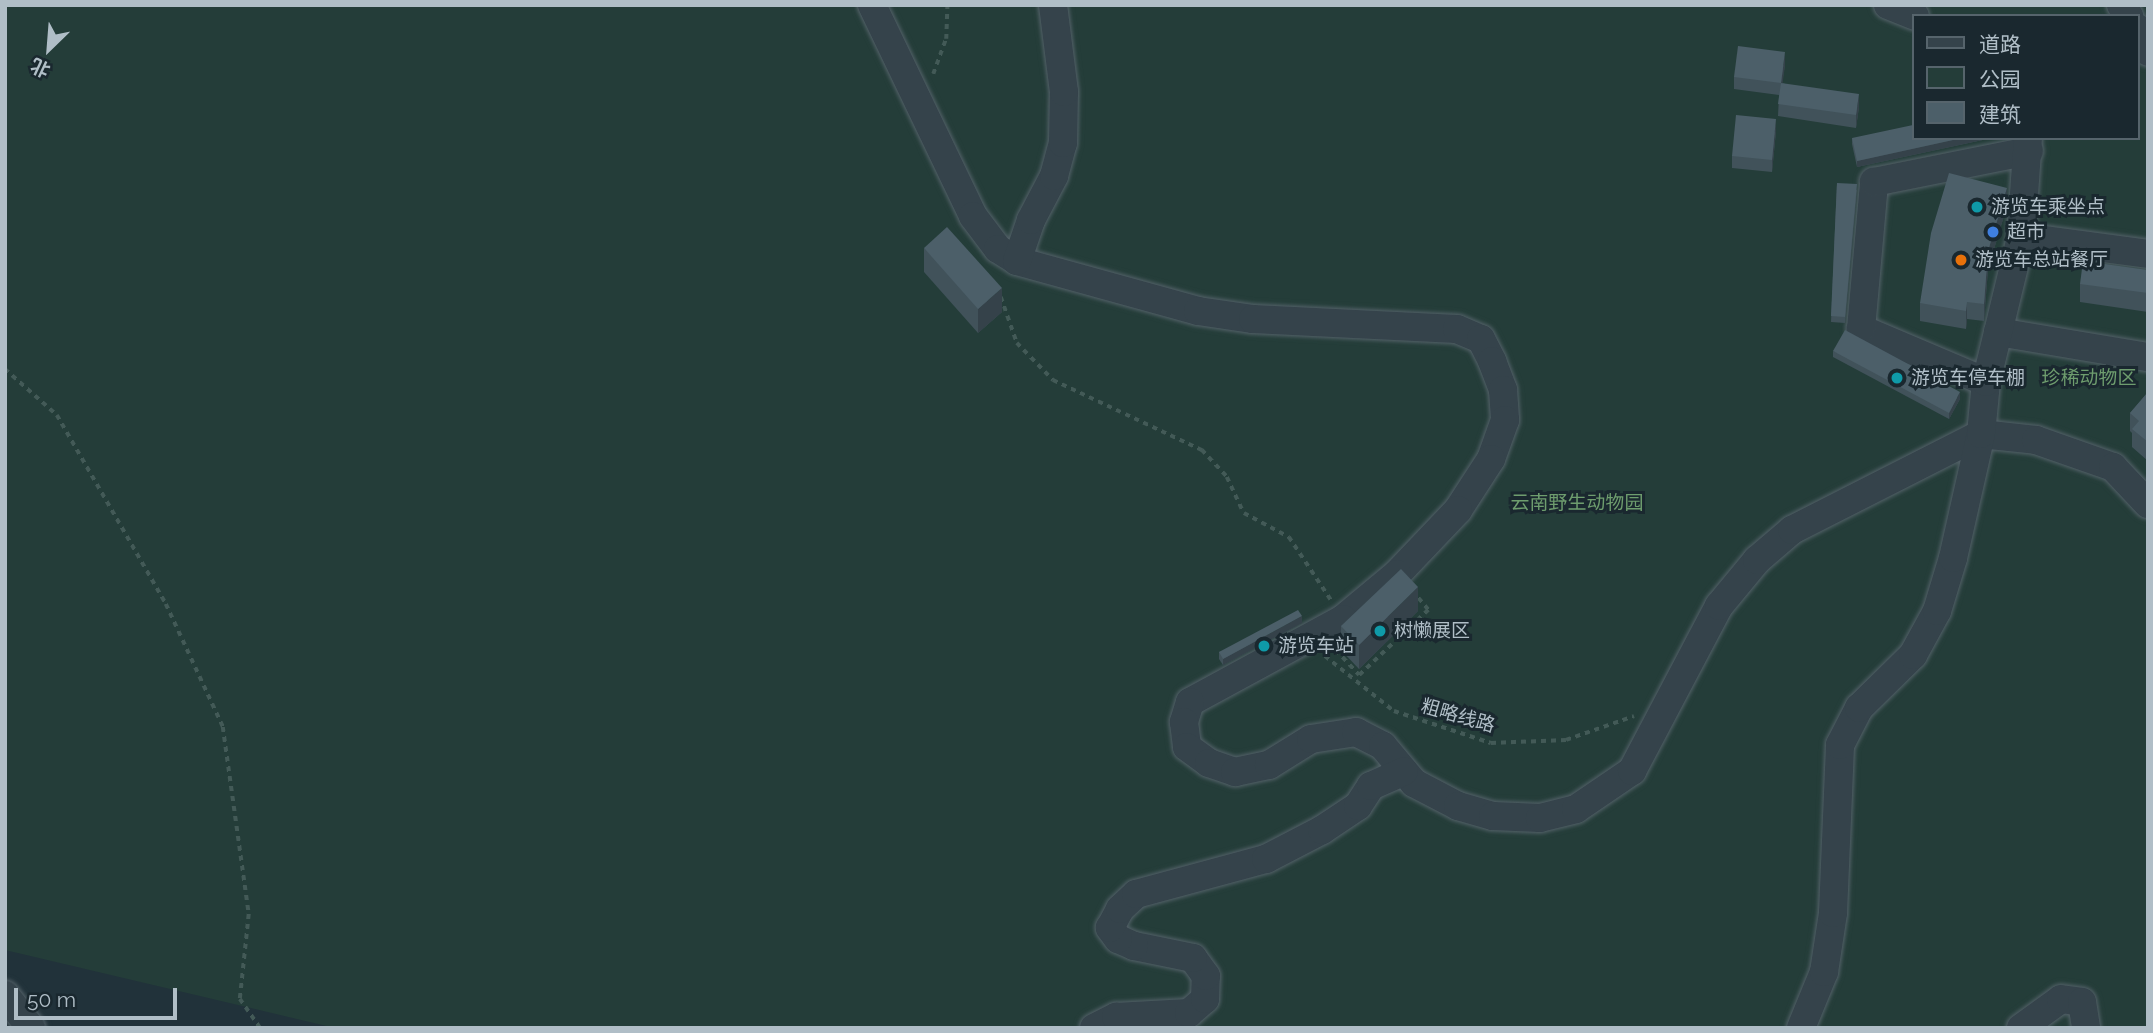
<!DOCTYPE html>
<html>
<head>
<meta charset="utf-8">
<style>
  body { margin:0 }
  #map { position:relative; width:2153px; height:1033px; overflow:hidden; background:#21323a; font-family:Raleway,"Noto Sans SC",sans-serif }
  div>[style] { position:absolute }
  .green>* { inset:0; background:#243d39 }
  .path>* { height:3.5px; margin-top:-1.75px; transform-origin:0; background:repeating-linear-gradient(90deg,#435a57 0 5px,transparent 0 10px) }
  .roads { filter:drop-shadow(0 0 2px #536168) drop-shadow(0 0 2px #536168) }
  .minor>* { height:28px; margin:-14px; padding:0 14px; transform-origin:14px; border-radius:14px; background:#35434b }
  .wall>* { inset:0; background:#41525a }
  .shaded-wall>* { inset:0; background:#35424a }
  .building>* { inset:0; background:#4c5f69 }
  .dots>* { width:19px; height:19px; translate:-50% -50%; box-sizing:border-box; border:4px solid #1a282f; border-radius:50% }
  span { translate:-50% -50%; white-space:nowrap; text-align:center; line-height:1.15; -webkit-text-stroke:6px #1a282f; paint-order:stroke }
  .poi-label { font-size:19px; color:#b0bec7 }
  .left { translate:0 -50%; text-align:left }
  .park-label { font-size:19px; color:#6e9d6e }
  .street-label { font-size:19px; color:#b0bec7 }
  .frame { position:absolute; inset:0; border:7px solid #b0bec7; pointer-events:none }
  .legend { position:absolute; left:1912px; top:14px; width:228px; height:126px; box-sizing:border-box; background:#1a282f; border:2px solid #56646c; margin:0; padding:9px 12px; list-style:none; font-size:21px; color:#b0bec7 }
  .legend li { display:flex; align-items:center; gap:14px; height:35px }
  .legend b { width:35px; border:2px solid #56646c }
  .north { position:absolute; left:14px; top:14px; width:70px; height:70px; -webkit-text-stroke:5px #1a282f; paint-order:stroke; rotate:205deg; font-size:19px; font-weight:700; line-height:28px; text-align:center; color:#b0bec7 }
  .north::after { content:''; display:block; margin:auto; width:24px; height:32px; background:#b0bec7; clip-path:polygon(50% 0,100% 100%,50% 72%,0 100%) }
  .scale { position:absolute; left:14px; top:988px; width:163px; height:32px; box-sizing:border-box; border:4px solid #b0bec7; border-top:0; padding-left:9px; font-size:21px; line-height:24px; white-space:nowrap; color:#b0bec7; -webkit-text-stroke:5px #1a282f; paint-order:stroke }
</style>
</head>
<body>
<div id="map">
  <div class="green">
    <div style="clip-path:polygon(evenodd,5px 5px,2148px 5px,2148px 1028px,335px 1028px,5px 950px,5px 5px,1913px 16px,2137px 16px,2137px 138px,1913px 138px,1913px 16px)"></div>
  </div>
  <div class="path">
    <div style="left:933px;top:74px;width:37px;rotate:-70deg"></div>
    <div style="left:946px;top:39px;width:34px;rotate:-88deg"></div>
    <div style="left:1001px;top:297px;width:49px;rotate:70.8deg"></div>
    <div style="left:1017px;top:343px;width:52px;rotate:45.8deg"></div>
    <div style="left:1053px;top:380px;width:165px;rotate:25.2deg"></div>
    <div style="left:1202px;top:450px;width:37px;rotate:47deg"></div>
    <div style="left:1227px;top:477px;width:40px;rotate:65deg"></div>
    <div style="left:1244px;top:513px;width:51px;rotate:28.1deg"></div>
    <div style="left:1289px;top:537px;width:76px;rotate:56.3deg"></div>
    <div style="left:5px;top:369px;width:69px;rotate:41.5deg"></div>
    <div style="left:57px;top:415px;width:218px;rotate:60deg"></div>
    <div style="left:166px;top:604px;width:136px;rotate:65.1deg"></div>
    <div style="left:223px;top:727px;width:189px;rotate:82.1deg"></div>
    <div style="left:249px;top:914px;width:85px;rotate:96deg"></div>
    <div style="left:240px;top:999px;width:35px;rotate:55deg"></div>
    <div style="left:1336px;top:650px;width:34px;rotate:47deg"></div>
    <div style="left:1359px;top:675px;width:95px;rotate:-43.3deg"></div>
    <div style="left:1428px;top:610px;width:17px;rotate:-130deg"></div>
    <div style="left:1325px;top:656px;width:88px;rotate:38.6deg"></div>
    <div style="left:1394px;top:711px;width:102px;rotate:18.3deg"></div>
    <div style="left:1491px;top:743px;width:75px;rotate:-2.3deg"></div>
    <div style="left:1566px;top:740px;width:72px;rotate:-19.4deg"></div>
  </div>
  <div class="roads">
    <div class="minor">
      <div style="left:872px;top:5px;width:234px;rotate:64.4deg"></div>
      <div style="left:973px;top:216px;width:41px;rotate:52.9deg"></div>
      <div style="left:998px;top:249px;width:22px;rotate:32deg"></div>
      <div style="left:1017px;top:261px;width:188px;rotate:15.4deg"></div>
      <div style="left:1198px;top:311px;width:56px;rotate:8.3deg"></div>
      <div style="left:1253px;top:319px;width:204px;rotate:2.8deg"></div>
      <div style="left:1457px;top:329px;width:26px;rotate:23deg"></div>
      <div style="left:1481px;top:339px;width:25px;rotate:63deg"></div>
      <div style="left:1492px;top:361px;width:31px;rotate:69deg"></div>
      <div style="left:1503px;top:390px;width:30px;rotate:86deg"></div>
      <div style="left:1505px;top:420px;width:41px;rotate:109.7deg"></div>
      <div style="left:1491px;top:459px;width:61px;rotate:122.9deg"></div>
      <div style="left:1458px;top:510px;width:88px;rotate:133.6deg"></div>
      <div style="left:1397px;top:574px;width:70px;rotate:140.2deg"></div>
      <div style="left:1343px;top:619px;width:174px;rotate:151.5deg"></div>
      <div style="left:1190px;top:702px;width:21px;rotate:107deg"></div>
      <div style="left:1184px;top:722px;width:25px;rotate:83deg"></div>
      <div style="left:1187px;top:747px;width:27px;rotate:36deg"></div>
      <div style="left:1209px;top:763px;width:28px;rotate:19deg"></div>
      <div style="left:1235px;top:772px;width:35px;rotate:-12deg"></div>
      <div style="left:1269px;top:765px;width:49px;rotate:-31.8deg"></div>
      <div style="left:1311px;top:739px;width:46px;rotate:-8.8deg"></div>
      <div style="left:1356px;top:732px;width:30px;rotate:27deg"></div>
      <div style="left:1383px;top:746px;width:48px;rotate:50deg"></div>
      <div style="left:1414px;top:783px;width:50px;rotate:27.6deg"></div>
      <div style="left:1458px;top:806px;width:36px;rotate:16deg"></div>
      <div style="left:1493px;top:816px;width:47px;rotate:2.4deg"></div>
      <div style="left:1540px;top:818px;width:37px;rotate:-14deg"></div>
      <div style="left:1576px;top:809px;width:68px;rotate:-34.2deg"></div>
      <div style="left:1632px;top:771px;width:187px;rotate:-62.2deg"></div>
      <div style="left:1719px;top:606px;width:60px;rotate:-50.4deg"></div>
      <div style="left:1757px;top:560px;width:46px;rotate:-40.6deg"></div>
      <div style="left:1792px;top:530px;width:212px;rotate:-26.9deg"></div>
      <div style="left:1981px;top:434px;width:55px;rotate:6.2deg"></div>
      <div style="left:2036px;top:440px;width:82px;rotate:19.3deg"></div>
      <div style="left:2113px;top:467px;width:51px;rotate:46.6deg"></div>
      <div style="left:1888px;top:5px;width:29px;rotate:22deg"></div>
      <div style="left:2121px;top:5px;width:14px;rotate:54deg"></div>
      <div style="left:2137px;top:28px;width:26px;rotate:65deg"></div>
      <div style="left:2021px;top:237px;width:128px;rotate:7.6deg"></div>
      <div style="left:1017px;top:261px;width:43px;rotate:-71.1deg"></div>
      <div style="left:1031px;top:220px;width:50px;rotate:-62.4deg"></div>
      <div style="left:1054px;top:176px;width:34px;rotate:-75deg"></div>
      <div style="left:1063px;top:143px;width:51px;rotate:-88.9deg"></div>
      <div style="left:1064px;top:92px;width:88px;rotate:-97.2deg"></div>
      <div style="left:1998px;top:332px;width:152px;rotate:9.5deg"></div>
      <div style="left:1986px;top:382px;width:136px;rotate:-157deg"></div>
      <div style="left:1861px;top:329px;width:148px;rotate:-84.9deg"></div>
      <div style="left:1874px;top:182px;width:158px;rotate:-11.3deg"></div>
      <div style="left:5px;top:995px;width:42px;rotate:51.8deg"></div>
      <div style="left:1094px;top:1028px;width:25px;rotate:-27deg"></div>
      <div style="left:1116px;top:1017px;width:73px;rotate:-3.1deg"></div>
      <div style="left:1189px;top:1013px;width:21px;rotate:-41deg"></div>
      <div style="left:1205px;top:999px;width:23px;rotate:-88deg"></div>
      <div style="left:1206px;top:976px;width:22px;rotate:-126deg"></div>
      <div style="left:1193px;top:958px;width:60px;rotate:-168.5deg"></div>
      <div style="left:1134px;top:946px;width:17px;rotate:-156deg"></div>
      <div style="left:1118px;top:939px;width:14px;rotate:-126deg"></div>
      <div style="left:1110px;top:928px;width:21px;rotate:-62deg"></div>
      <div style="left:1120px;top:909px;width:22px;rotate:-43deg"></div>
      <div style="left:1136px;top:894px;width:135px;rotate:-15.1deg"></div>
      <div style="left:1266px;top:859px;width:63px;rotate:-27.4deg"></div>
      <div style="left:1322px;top:830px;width:43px;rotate:-33.7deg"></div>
      <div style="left:1358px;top:806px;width:24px;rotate:-57deg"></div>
      <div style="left:1371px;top:786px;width:36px;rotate:-24deg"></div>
      <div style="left:1801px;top:1028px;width:61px;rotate:-67.7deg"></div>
      <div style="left:1824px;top:972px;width:60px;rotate:-81.3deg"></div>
      <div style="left:1833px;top:913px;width:168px;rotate:-87.6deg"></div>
      <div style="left:1840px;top:745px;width:42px;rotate:-62.8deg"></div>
      <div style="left:1859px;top:708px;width:76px;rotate:-44.5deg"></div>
      <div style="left:1913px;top:655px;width:50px;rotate:-61.4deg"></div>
      <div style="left:1937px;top:611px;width:55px;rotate:-73.2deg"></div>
      <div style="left:1953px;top:558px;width:127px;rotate:-77.3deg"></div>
      <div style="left:1981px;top:434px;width:52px;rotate:-84.5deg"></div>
      <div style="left:1986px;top:382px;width:149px;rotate:-76.4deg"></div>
      <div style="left:2021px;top:237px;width:99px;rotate:-86deg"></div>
      <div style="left:2021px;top:1028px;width:49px;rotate:-35.9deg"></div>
      <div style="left:2061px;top:999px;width:21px;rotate:8deg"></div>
      <div style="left:2082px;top:1002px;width:26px;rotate:81deg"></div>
    </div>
  </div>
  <div class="wall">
    <div style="clip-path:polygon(1785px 65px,1782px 83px,1859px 107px,1856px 128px,1778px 116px,1779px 95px,1734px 89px,1734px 77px)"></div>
    <div style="clip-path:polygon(1776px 131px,1772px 172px,1732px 168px,1732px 156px)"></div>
    <div style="clip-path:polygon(1852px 138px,1992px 138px,1857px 167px,1852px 144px)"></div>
    <div style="clip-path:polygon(1837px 183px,1857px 190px,1845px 323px,1831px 322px)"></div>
    <div style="clip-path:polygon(2007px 206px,1988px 269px,1984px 321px,1967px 319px,1966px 329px,1920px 321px,1920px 303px)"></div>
    <div style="clip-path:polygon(924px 248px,1002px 312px,978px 333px,924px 272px)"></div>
    <div style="clip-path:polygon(2148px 270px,2148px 312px,2080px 302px,2080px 284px)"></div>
    <div style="clip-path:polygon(1833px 351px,1960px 399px,1949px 419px,1833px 357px)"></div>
    <div style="clip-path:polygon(2148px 392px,2148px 461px,2132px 447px,2132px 433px,2130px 431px,2130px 413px)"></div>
    <div style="clip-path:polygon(1418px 611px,1359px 669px,1341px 650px,1341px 626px)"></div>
    <div style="clip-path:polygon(1302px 623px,1223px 665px,1219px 659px,1219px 652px)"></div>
  </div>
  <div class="shaded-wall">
    <div style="clip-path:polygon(1785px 52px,1785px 65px,1781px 96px,1781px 83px)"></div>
    <div style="clip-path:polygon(1859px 94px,1859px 107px,1856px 128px,1856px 115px)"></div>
    <div style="clip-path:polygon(1776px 119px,1776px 131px,1772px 172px,1772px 160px)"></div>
    <div style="clip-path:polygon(1962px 138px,1992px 138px,1857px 167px,1857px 161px)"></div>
    <div style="clip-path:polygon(2007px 188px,2007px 206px,1988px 269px,1984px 321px,1984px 304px,1988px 251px)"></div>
    <div style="clip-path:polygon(1002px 288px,1002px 312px,978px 333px,978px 309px)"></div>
    <div style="clip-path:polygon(1967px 302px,1967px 319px,1966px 329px,1966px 311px)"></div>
    <div style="clip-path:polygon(1960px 392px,1960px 399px,1949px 419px,1949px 413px)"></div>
    <div style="clip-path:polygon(1418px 587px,1418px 611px,1359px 669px,1359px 645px)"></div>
    <div style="clip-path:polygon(1302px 616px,1302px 623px,1223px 665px,1223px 659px)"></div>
  </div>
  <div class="building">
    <div style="clip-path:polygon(1738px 46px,1785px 52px,1781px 83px,1734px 77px)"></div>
    <div style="clip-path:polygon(1781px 83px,1859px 94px,1856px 115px,1778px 104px)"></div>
    <div style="clip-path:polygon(1736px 115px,1776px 119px,1772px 160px,1732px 156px)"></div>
    <div style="clip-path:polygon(1913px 125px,1913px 138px,1962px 138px,1857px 161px,1852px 138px)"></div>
    <div style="clip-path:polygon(1949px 173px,2007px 188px,1988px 251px,1984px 304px,1967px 302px,1966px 311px,1920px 303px,1931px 233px)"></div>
    <div style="clip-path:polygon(1837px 183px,1857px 184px,1845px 317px,1831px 316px)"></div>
    <div style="clip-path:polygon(947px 227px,1002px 288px,978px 309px,924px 248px)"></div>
    <div style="clip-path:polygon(2083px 261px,2148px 270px,2148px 293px,2080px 284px)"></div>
    <div style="clip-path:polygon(1845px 330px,1960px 392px,1949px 413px,1833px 351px)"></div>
    <div style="clip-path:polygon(2148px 392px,2148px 442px,2132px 429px,2139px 421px,2130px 413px)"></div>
    <div style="clip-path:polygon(1401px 569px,1418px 587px,1359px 645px,1341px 626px)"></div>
    <div style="clip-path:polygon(1298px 610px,1302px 616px,1223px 659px,1219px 652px)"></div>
  </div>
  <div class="dots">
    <div style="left:1977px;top:207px;background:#0f9aa8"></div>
    <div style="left:1993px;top:232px;background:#3f7fe0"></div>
    <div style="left:1961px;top:260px;background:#e8710a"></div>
    <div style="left:1897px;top:378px;background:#0f9aa8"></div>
    <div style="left:1380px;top:631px;background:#0f9aa8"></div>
    <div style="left:1264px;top:646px;background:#0f9aa8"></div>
  </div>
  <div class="poi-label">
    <span class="left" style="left:1991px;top:207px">游览车乘坐点</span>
    <span class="left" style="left:2007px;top:232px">超市</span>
    <span class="left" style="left:1975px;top:260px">游览车总站餐厅</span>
    <span class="left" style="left:1911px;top:378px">游览车停车棚</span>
    <span class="left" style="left:1394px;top:631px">树懒展区</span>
    <span class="left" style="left:1278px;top:646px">游览车站</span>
  </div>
  <div class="park-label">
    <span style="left:2089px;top:378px">珍稀动物区</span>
    <span style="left:1577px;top:503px">云南野生动物园</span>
  </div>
  <div class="street-label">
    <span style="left:1458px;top:716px;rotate:16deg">粗略线路</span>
  </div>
  <div class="frame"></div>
  <ul class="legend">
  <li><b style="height:9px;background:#35434b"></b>道路</li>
  <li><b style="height:19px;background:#243d39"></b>公园</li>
  <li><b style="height:19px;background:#4c5f69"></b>建筑</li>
  </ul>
  <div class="north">北</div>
  <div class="scale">50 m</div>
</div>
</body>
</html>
